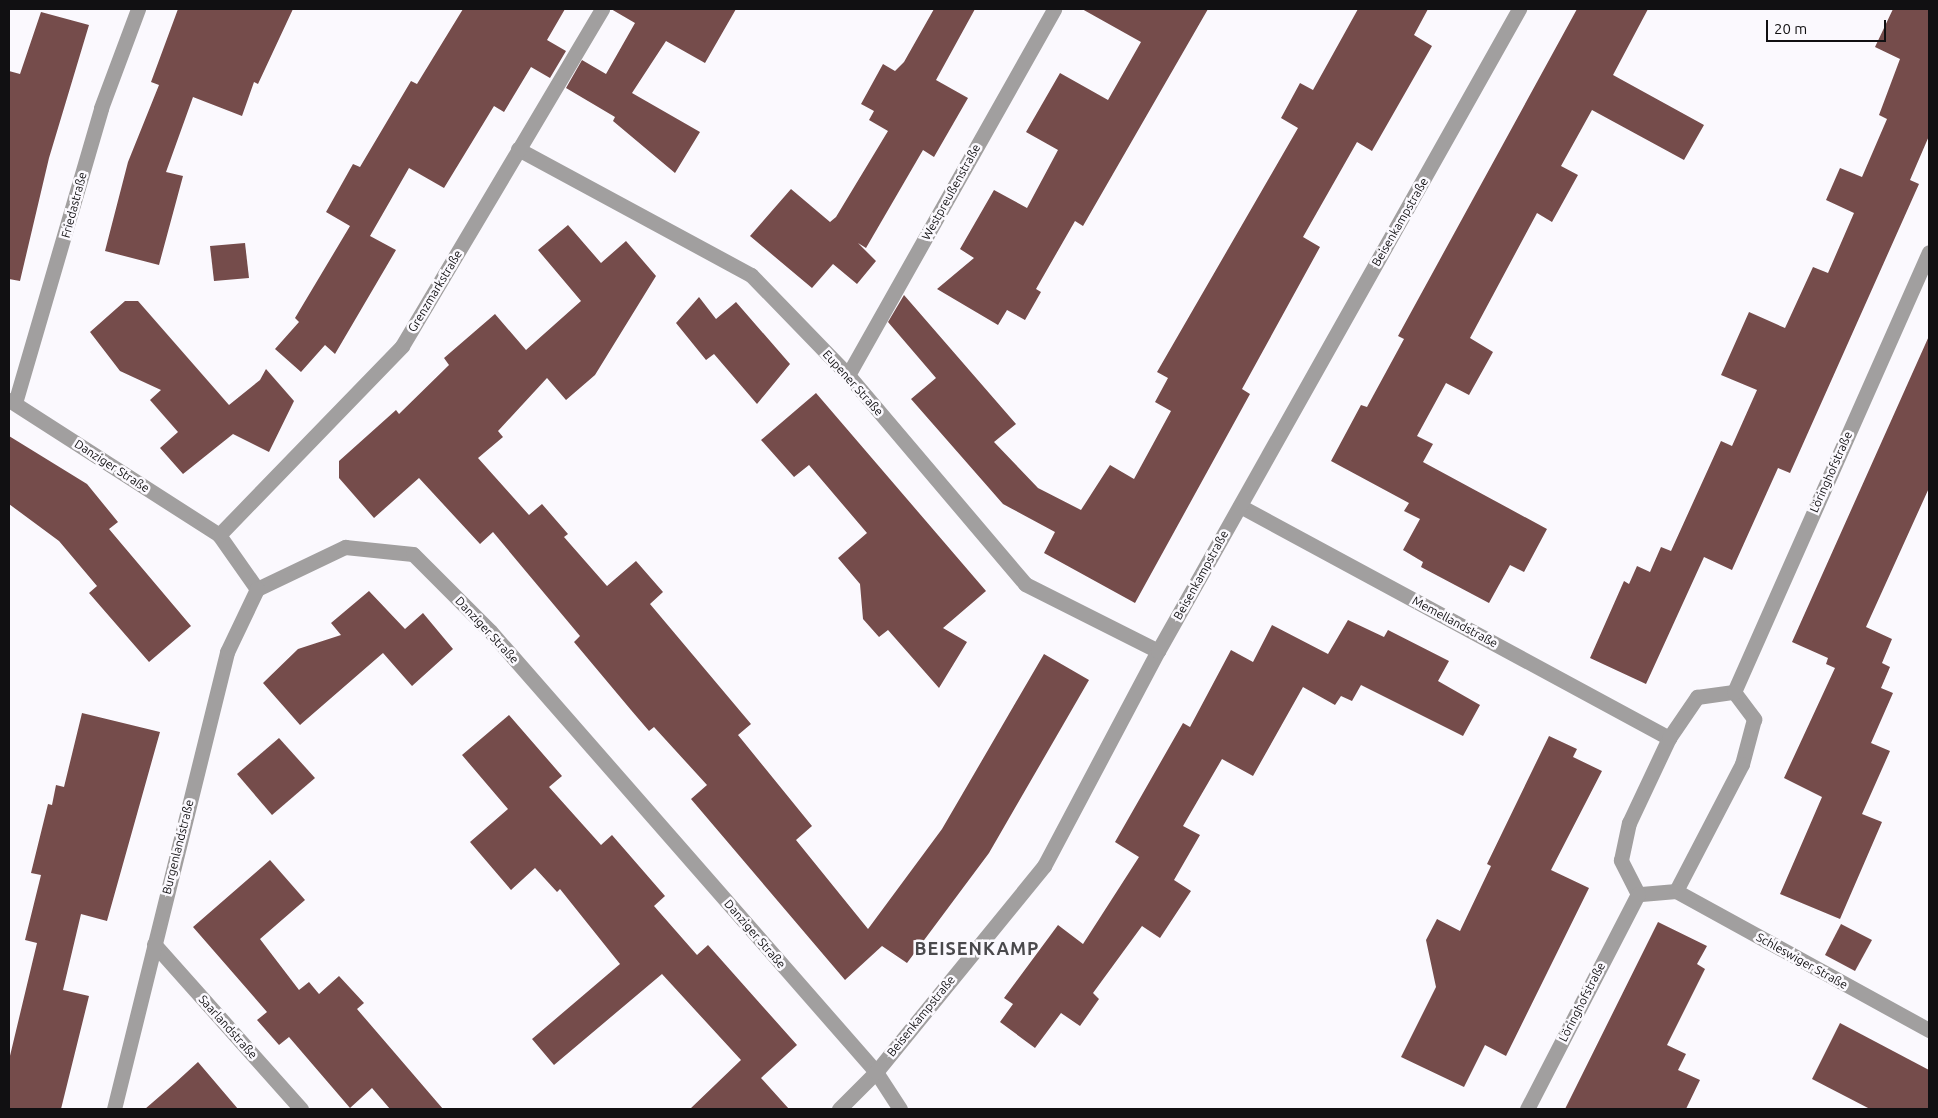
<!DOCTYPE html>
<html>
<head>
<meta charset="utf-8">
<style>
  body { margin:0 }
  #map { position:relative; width:1938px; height:1118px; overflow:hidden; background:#fbf9fe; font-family:Ubuntu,sans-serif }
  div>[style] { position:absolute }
  .building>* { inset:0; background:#754c4b }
  .street>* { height:15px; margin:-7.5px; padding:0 7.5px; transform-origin:7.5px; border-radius:7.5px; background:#a19f9f }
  span { translate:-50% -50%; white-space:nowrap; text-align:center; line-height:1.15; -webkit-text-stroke:5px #fbf9fe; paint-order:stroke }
  .street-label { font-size:12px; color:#111012 }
  .district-label { font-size:18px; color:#4a494c; font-weight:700; letter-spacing:1px }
  .frame { position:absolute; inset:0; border:10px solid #111012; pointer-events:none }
  .scale { position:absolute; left:1766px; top:20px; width:120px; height:22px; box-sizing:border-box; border:2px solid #111012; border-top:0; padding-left:6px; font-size:15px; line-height:18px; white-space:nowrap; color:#111012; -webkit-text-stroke:4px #fbf9fe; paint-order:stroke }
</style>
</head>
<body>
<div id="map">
  <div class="building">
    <div style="clip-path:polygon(178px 9px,293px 9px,258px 84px,254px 82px,242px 116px,193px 97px,166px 172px,183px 176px,159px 265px,105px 251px,128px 162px,159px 85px,151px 82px)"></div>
    <div style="clip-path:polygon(463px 9px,565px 9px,547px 40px,566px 51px,550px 78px,531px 67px,504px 112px,494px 106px,444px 188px,409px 168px,370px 236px,396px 250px,335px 354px,325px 345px,301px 372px,275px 349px,299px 322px,295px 318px,350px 226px,326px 212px,353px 164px,360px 167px,411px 81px,417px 84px)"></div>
    <div style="clip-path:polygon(611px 9px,736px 9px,705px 63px,666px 41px,632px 93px,700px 132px,675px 173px,613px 121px,615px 117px,566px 88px,582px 60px,606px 74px,635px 23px)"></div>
    <div style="clip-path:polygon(934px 9px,975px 9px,936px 80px,968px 98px,934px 157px,923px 150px,866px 248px,858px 243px,876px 261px,857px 284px,833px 264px,812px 288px,750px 236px,791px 189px,830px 222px,836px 217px,888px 131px,869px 120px,874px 111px,861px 104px,883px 64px,895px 71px,904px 62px)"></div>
    <div style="clip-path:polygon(1082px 9px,1208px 9px,1083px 226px,1075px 221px,1036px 289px,1041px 292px,1025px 320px,1007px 310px,998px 325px,937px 289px,974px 258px,960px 249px,994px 190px,1027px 208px,1058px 150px,1026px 132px,1060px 73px,1108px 100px,1141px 42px)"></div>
    <div style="clip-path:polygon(1358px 9px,1428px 9px,1414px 35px,1432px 46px,1372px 151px,1357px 142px,1303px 237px,1320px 247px,1242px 389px,1250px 394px,1135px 603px,1044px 553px,1055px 532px,1003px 504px,911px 399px,936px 378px,888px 322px,904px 295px,1016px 424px,994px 442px,1038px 488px,1081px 510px,1110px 465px,1134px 479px,1171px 411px,1155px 402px,1168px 378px,1157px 372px,1298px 128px,1281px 118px,1300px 83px,1313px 90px)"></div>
    <div style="clip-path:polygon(1577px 9px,1648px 9px,1613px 75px,1704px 125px,1684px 160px,1592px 110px,1561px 166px,1578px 175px,1552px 222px,1537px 213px,1470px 338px,1493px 352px,1469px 395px,1446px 383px,1417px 436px,1433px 444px,1423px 462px,1547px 529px,1524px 572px,1510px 565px,1489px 603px,1421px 567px,1423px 562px,1403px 550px,1420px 519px,1404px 511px,1409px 503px,1331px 461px,1361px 405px,1367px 407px,1404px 339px,1398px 336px)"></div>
    <div style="clip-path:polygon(1893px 9px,1929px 9px,1929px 136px,1910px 180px,1919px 184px,1790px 473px,1778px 468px,1732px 570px,1704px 557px,1646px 684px,1590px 658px,1624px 581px,1629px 584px,1637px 566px,1650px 572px,1661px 547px,1671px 551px,1721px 441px,1732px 446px,1757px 390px,1721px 375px,1749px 312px,1785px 328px,1813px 267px,1828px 273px,1854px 213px,1826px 200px,1840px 168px,1862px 177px,1887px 119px,1879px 115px,1900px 59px,1875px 47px)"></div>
    <div style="clip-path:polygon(41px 12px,89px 25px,49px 158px,20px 281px,9px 279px,9px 71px,20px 74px)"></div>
    <div style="clip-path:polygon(568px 225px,601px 263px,626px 241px,656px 276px,595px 375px,566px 400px,547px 378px,498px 431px,503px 437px,478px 458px,529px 515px,542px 504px,568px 534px,564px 537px,607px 586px,636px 561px,663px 592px,650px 604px,751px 724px,738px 735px,812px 826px,796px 840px,868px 929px,942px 829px,1044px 654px,1089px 680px,989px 853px,907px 963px,882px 946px,845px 980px,691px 799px,707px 785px,654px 727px,649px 731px,631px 710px,574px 642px,580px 636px,493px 532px,480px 544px,419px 478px,374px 518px,339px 478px,339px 461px,396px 410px,399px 414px,449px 365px,444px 358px,495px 314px,526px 350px,581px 301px,538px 250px)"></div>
    <div style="clip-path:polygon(245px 243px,249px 278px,214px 281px,210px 246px)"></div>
    <div style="clip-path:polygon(699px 297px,716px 319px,736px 302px,790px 364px,757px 404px,714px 354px,706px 360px,676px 323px)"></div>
    <div style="clip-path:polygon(125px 301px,138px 301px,229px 405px,260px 380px,266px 369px,294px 401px,269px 452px,233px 434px,183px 474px,160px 448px,178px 432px,150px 400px,161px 390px,120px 371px,90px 332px)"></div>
    <div style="clip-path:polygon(1929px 336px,1929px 488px,1866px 627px,1892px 639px,1882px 663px,1890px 667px,1881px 688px,1893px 693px,1871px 743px,1890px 751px,1862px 814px,1882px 822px,1840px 919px,1780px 894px,1822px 797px,1784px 778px,1835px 668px,1826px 664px,1828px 658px,1792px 642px)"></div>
    <div style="clip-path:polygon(816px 393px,986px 591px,943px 628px,967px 642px,939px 688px,888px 630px,879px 637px,863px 619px,860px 584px,838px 558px,867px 533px,809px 465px,794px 477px,761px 440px)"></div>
    <div style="clip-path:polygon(9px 436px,87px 484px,118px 522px,109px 529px,191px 626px,149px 662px,89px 593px,97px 586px,59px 541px,9px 504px)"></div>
    <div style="clip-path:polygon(369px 591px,405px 629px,423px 613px,453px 649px,412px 686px,383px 653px,300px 725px,263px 683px,298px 649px,341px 635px,331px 623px)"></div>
    <div style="clip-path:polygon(1348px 620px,1384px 637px,1388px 630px,1449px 661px,1438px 681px,1480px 705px,1463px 736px,1361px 685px,1352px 701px,1341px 696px,1335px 705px,1303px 687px,1253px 776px,1222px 759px,1183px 826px,1200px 835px,1174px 880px,1191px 891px,1160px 938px,1142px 926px,1093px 993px,1099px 999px,1080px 1026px,1061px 1013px,1035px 1048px,1000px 1022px,1013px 1004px,1004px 998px,1058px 925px,1083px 944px,1139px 857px,1115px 842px,1183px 723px,1190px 727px,1231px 650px,1253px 662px,1272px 625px,1328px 654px)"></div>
    <div style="clip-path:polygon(82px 713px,160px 732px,107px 921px,81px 914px,63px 990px,89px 996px,61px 1109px,9px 1109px,9px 1060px,37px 943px,25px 940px,41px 875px,31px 873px,48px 804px,52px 805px,56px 785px,64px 787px)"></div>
    <div style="clip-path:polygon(509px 715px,562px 776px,549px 787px,601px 845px,612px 835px,665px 896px,654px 906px,697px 955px,708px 945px,797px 1045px,761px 1078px,789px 1109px,690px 1109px,741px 1060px,662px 974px,554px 1065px,532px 1039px,620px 964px,560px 889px,557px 892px,535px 868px,511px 890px,470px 842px,508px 809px,462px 755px)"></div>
    <div style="clip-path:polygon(1549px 736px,1577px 749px,1573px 757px,1602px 771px,1551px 870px,1589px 888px,1506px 1056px,1485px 1045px,1464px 1087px,1401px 1057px,1436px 987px,1426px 940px,1437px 919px,1460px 931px,1491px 866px,1487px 864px)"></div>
    <div style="clip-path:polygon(279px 738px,315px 778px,272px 815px,237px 774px)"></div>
    <div style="clip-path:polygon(270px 860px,305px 900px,260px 939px,299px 990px,309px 982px,319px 994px,339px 976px,364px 1003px,357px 1009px,443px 1109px,390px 1109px,372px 1088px,350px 1108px,289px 1037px,279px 1045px,257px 1020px,267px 1012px,193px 927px)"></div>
    <div style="clip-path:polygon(1658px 922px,1707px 946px,1697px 964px,1705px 969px,1667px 1045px,1686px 1054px,1678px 1070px,1700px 1080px,1686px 1109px,1565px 1109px)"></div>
    <div style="clip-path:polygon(1841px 924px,1872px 940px,1855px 971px,1825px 955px)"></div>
    <div style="clip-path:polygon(1840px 1023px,1929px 1070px,1929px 1109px,1870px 1109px,1812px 1079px)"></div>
    <div style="clip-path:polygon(198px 1062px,238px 1109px,145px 1109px,175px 1083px)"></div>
  </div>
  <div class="street">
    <div style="left:518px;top:149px;width:265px;rotate:28.4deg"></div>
    <div style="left:751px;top:275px;width:139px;rotate:45.9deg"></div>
    <div style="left:848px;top:375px;width:274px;rotate:49.7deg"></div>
    <div style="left:1025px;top:584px;width:149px;rotate:26.7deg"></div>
    <div style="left:848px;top:375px;width:420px;rotate:-60.6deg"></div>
    <div style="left:9px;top:400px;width:250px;rotate:32.7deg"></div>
    <div style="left:219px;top:535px;width:66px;rotate:54.9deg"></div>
    <div style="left:257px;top:589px;width:98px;rotate:-25.5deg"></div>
    <div style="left:345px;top:547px;width:68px;rotate:5.9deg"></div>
    <div style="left:413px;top:554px;width:109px;rotate:45deg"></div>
    <div style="left:490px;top:631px;width:586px;rotate:48.8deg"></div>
    <div style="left:876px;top:1072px;width:44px;rotate:57deg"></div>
    <div style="left:15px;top:403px;width:307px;rotate:-73.7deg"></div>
    <div style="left:101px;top:108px;width:106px;rotate:-69.5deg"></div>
    <div style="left:1240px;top:506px;width:488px;rotate:28.4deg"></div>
    <div style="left:219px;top:535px;width:263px;rotate:-45.9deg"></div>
    <div style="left:402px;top:346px;width:392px;rotate:-59.3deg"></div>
    <div style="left:1734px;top:692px;width:34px;rotate:53deg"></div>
    <div style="left:1754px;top:719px;width:47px;rotate:104.9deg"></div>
    <div style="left:1742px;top:764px;width:143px;rotate:117.5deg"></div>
    <div style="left:1676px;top:891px;width:38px;rotate:175deg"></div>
    <div style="left:1638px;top:894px;width:38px;rotate:-117deg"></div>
    <div style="left:1621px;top:860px;width:38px;rotate:-78deg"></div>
    <div style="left:1629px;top:823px;width:94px;rotate:-64.8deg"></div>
    <div style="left:1669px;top:738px;width:50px;rotate:-55.7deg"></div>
    <div style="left:1697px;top:697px;width:37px;rotate:-8deg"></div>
    <div style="left:1734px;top:692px;width:481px;rotate:-66.1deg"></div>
    <div style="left:1676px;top:891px;width:289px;rotate:28.8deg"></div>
    <div style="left:154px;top:944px;width:221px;rotate:48.3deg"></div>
    <div style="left:114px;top:1109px;width:471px;rotate:-76.1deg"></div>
    <div style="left:227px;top:652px;width:70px;rotate:-64.5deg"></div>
    <div style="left:839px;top:1109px;width:52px;rotate:-45deg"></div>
    <div style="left:876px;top:1072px;width:266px;rotate:-50.8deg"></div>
    <div style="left:1044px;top:866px;width:243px;rotate:-62.1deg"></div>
    <div style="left:1158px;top:651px;width:737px;rotate:-60.65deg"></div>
    <div style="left:1527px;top:1109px;width:242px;rotate:-62.7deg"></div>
  </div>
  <div class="street-label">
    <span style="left:951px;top:192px;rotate:-61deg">Westpreußenstraße</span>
    <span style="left:74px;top:205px;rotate:-75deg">Friedastraße</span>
    <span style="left:1400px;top:222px;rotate:-60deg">Beisenkampstraße</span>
    <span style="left:435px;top:291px;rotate:-59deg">Grenzmarkstraße</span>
    <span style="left:853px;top:383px;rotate:48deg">Eupener Straße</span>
    <span style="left:112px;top:466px;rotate:33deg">Danziger Straße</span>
    <span style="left:1831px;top:472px;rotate:-66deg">Löringhofstraße</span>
    <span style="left:1201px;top:575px;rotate:-61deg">Beisenkampstraße</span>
    <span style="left:1455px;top:622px;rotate:28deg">Memellandstraße</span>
    <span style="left:487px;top:630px;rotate:47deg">Danziger Straße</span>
    <span style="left:178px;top:847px;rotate:-76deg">Burgenlandstraße</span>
    <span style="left:755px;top:934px;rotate:49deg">Danziger Straße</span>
    <span style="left:1802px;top:961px;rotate:29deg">Schleswiger Straße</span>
    <span style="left:1582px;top:1002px;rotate:-63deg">Löringhofstraße</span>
    <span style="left:921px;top:1016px;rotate:-51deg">Beisenkampstraße</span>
    <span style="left:228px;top:1027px;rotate:48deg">Saarlandstraße</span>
  </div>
  <div class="district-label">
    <span style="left:977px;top:948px">BEISENKAMP</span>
  </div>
  <div class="frame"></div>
  <div class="scale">20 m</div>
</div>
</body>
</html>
